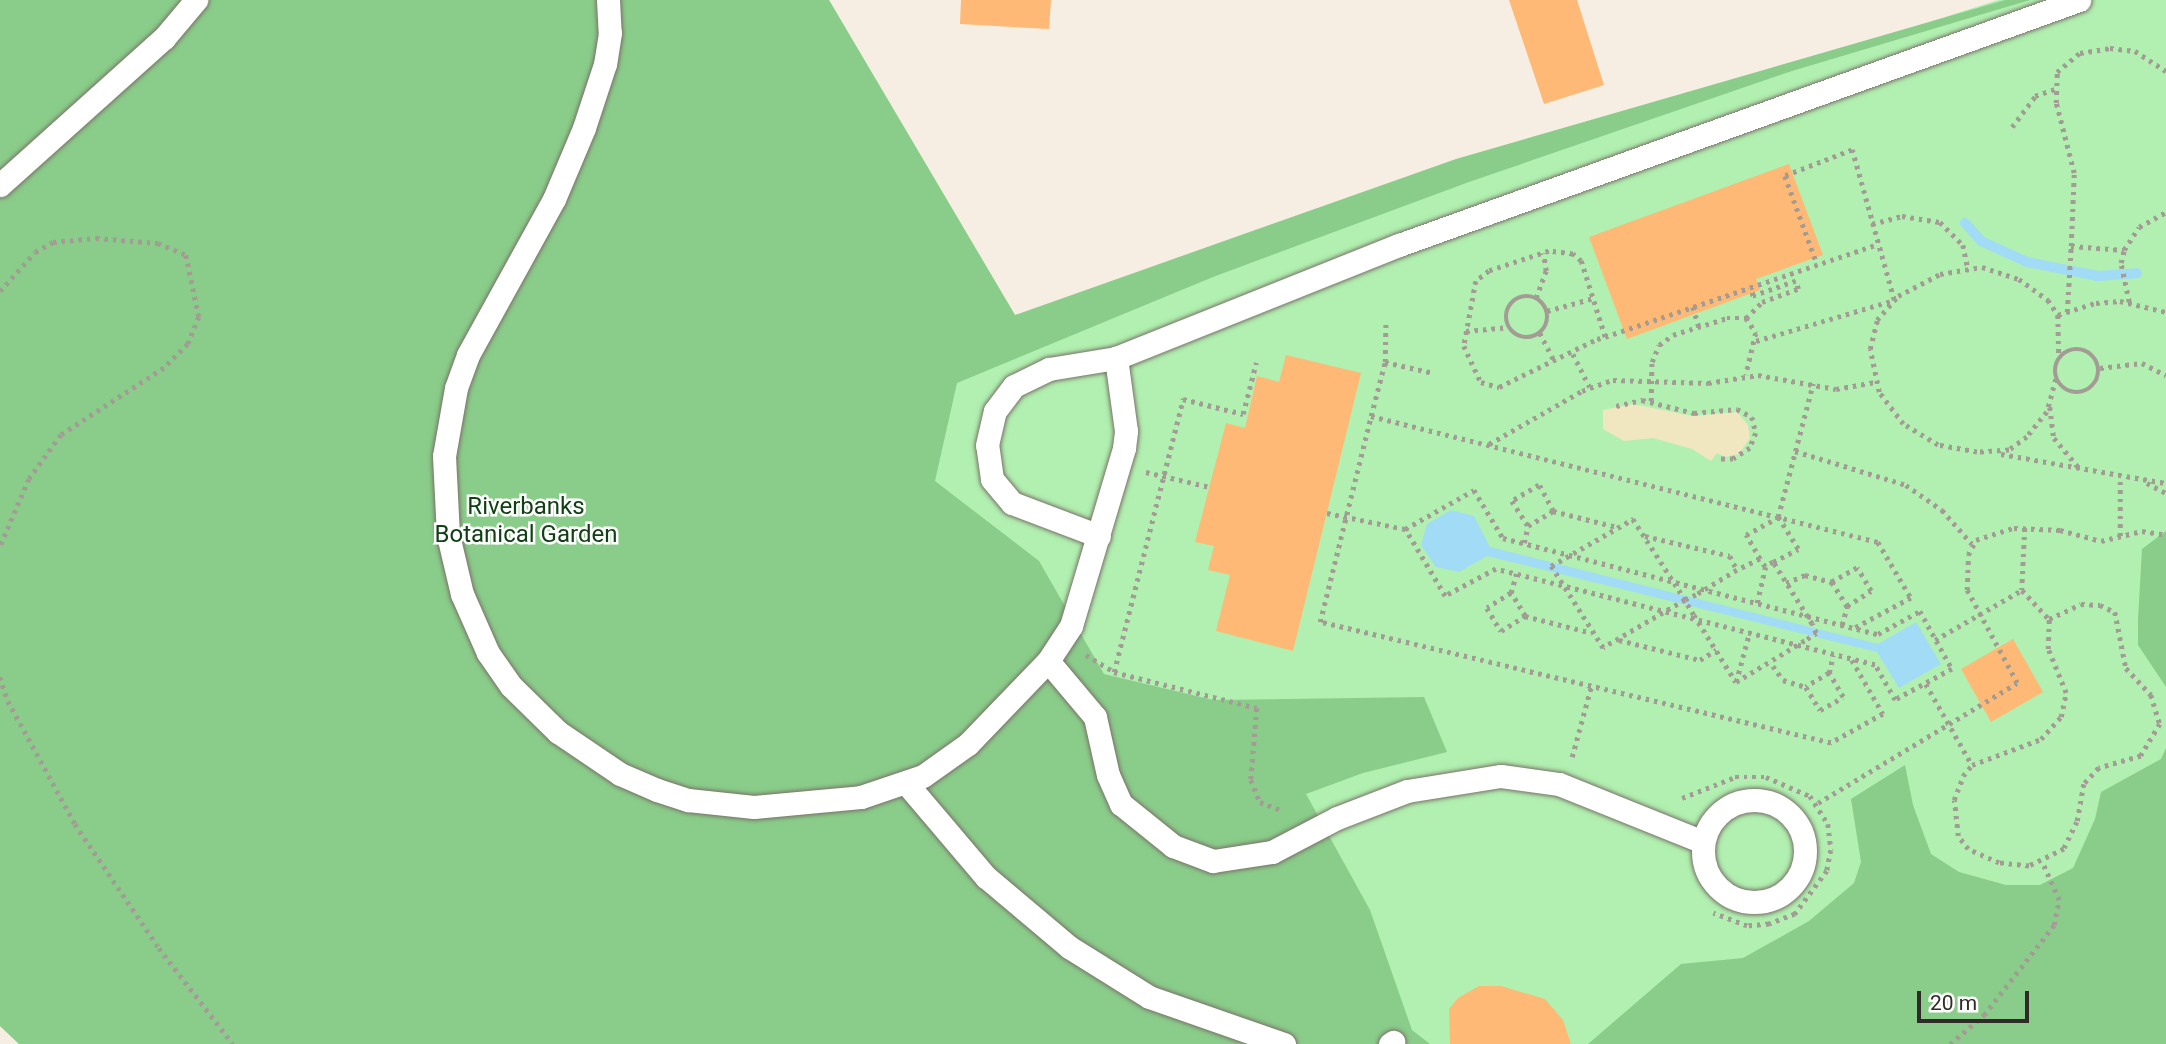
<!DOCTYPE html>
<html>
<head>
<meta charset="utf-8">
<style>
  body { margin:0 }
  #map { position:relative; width:2166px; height:1044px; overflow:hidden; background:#f7eee3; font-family:Roboto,sans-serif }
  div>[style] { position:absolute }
  .green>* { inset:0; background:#b1f0b0 }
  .forest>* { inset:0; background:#8acd8a }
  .sand>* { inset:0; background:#f0e6c0 }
  .water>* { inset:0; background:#a2dbf6 }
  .stream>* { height:10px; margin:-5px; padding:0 5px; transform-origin:5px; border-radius:5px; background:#a2dbf6 }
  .building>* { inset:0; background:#fdb975 }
  .path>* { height:4.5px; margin-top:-2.25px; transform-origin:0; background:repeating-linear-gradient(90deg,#a29c94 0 3.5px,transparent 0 8.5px) }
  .path>.ring { margin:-2.25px; padding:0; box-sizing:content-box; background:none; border:4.5px solid #a29c94; border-radius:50% }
  .roads { filter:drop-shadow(0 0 2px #7a7269) drop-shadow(0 0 2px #7a7269) }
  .lane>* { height:23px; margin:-11.5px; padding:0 11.5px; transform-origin:11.5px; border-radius:11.5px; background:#fff }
  .lane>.ring { margin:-11.5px; padding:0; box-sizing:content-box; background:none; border:23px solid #fff; border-radius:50% }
  span { translate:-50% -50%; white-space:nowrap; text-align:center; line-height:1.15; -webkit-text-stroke:5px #fff; paint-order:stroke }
  .park-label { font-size:24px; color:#104014 }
  .scale { position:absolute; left:1917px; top:991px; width:112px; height:32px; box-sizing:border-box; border:4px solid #2f2c28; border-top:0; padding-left:9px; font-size:21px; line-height:24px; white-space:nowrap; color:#2f2c28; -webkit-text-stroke:5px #fff; paint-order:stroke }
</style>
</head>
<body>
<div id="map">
  <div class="green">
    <div style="clip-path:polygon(829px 0,1015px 315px,1998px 0,2166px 0,2166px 1044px,19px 1044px,0 1026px,0 64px)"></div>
  </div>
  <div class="forest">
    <div style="clip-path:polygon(0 0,829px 0,1015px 315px,1456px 159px,2005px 0,2030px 0,1792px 71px,1469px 182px,1213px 277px,957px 383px,935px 481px,1039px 561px,1104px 674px,1213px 700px,1424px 697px,1447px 752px,1363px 773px,1306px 794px,1370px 910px,1412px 1030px,1430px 1044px,19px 1044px,0 1026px)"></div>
    <div style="clip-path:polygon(2166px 531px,2166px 687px,2138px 645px,2138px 620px,2142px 549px)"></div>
    <div style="clip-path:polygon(2166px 748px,2166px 1044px,1588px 1044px,1681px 964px,1743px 958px,1809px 921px,1854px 883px,1861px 862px,1851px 799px,1905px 765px,1913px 805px,1931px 854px,1959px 872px,2006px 885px,2040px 885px,2073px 868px,2095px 819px,2101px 792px,2161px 759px)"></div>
  </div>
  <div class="sand">
    <div style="clip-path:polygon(1633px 404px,1692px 416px,1737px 412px,1748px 425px,1750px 438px,1739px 454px,1725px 457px,1717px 453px,1711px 461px,1692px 449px,1653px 438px,1624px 441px,1603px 429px,1603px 410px)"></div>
  </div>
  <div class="water">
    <div style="clip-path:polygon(1451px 510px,1474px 516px,1490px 547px,1878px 644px,1916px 622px,1941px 664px,1899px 688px,1877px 652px,1487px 556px,1459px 572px,1436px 567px,1421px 545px,1427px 524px)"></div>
  </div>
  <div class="stream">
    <div style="left:1965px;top:223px;width:24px;rotate:48deg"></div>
    <div style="left:1981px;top:241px;width:51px;rotate:24.5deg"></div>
    <div style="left:2027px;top:262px;width:72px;rotate:11.2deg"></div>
    <div style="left:2098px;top:276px;width:39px;rotate:-4deg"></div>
  </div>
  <div class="building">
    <div style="clip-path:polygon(961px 0,1051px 0,1049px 29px,960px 24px)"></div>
    <div style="clip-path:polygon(1509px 0,1577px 0,1604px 85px,1544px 104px)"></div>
    <div style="clip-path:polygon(1789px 164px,1823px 255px,1756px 279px,1760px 290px,1627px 339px,1589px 237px)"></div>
    <div style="clip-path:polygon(1286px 355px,1361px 373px,1293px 651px,1216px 631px,1230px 575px,1208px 570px,1214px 546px,1195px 542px,1226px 423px,1245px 428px,1257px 376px,1279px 382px)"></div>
    <div style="clip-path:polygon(2013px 639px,2043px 692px,1991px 722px,1961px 669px)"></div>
    <div style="clip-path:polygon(1479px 986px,1501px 986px,1545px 999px,1563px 1020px,1571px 1044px,1450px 1044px,1449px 1009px,1458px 998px)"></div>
  </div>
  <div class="path">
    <div style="left:2012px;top:127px;width:39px;rotate:-53deg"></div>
    <div style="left:2035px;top:96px;width:21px;rotate:-19deg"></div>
    <div style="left:1872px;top:224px;width:31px;rotate:-15deg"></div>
    <div style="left:1902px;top:216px;width:38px;rotate:9deg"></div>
    <div style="left:1940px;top:222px;width:33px;rotate:45deg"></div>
    <div style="left:1963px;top:245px;width:24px;rotate:78deg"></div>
    <div style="left:2071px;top:246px;width:73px;rotate:-87.6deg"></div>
    <div style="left:2074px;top:173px;width:72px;rotate:-104.4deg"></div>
    <div style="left:2056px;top:103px;width:31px;rotate:-88deg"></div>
    <div style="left:2057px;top:72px;width:30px;rotate:-40deg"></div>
    <div style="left:2080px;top:53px;width:30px;rotate:-9deg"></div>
    <div style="left:2110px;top:48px;width:25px;rotate:7deg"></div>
    <div style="left:2135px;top:51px;width:37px;rotate:33deg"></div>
    <div style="left:0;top:291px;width:52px;rotate:-48.1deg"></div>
    <div style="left:35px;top:252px;width:21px;rotate:-29deg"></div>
    <div style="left:53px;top:242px;width:43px;rotate:-5.3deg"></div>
    <div style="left:96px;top:238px;width:62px;rotate:4.6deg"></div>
    <div style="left:158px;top:243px;width:30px;rotate:23deg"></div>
    <div style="left:186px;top:255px;width:63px;rotate:78.2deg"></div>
    <div style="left:199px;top:317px;width:29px;rotate:112deg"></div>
    <div style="left:188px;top:344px;width:34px;rotate:135deg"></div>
    <div style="left:164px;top:368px;width:123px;rotate:147deg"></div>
    <div style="left:61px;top:435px;width:54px;rotate:126deg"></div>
    <div style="left:29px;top:479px;width:74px;rotate:113.1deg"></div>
    <div class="ring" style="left:1506px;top:296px;width:37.5px;height:37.5px"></div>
    <div style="left:1536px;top:298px;width:29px;rotate:-70deg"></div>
    <div style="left:1546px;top:271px;width:18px;rotate:-99deg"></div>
    <div style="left:2129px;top:302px;width:40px;rotate:-102deg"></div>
    <div style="left:2121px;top:263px;width:13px;rotate:-77deg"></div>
    <div style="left:2124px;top:250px;width:27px;rotate:-57deg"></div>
    <div style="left:2139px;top:227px;width:31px;rotate:-29deg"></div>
    <div style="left:1693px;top:307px;width:21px;rotate:73deg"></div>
    <div style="left:1547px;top:311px;width:49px;rotate:-15.5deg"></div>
    <div style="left:2067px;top:312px;width:66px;rotate:-86.5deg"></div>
    <div style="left:2071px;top:246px;width:53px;rotate:4.3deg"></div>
    <div style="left:2058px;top:315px;width:40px;rotate:-18deg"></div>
    <div style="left:2096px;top:303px;width:24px;rotate:-5deg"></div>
    <div style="left:2120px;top:301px;width:47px;rotate:13.4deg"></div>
    <div style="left:1746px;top:318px;width:23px;rotate:-45deg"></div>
    <div style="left:1762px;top:302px;width:38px;rotate:-20deg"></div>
    <div style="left:1798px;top:289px;width:8px;rotate:-104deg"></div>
    <div style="left:1796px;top:281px;width:46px;rotate:160.8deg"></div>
    <div style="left:1753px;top:296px;width:9px;rotate:-108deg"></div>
    <div style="left:1466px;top:331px;width:44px;rotate:-5.2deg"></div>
    <div style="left:1540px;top:333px;width:29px;rotate:63deg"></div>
    <div style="left:1605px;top:337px;width:80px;rotate:-107.5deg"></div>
    <div style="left:1581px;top:261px;width:11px;rotate:-139deg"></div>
    <div style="left:1573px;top:254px;width:24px;rotate:-173deg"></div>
    <div style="left:1549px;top:251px;width:63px;rotate:161.6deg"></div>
    <div style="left:1489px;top:271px;width:16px;rotate:142deg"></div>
    <div style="left:1476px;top:281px;width:66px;rotate:100.5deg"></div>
    <div style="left:1464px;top:346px;width:40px;rotate:65deg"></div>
    <div style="left:1481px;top:382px;width:19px;rotate:16deg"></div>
    <div style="left:1499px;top:387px;width:109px;rotate:-26.1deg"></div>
    <div style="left:1597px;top:339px;width:8px;rotate:-14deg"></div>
    <div style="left:1605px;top:337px;width:288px;rotate:-18.8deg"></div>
    <div style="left:1756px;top:341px;width:144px;rotate:-16.5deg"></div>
    <div style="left:1894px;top:300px;width:156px;rotate:-105.6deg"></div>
    <div style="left:1852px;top:150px;width:72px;rotate:158.8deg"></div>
    <div style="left:1785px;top:176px;width:94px;rotate:70deg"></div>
    <div class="ring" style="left:2055px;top:349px;width:39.5px;height:39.5px"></div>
    <div style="left:1573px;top:354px;width:37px;rotate:63deg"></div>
    <div style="left:1385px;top:362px;width:39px;rotate:-89deg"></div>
    <div style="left:2100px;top:368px;width:42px;rotate:-6.8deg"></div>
    <div style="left:2142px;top:363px;width:27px;rotate:27deg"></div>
    <div style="left:2056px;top:379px;width:34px;rotate:105deg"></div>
    <div style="left:2047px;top:412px;width:32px;rotate:129deg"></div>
    <div style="left:2027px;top:437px;width:22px;rotate:144deg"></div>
    <div style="left:2009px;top:450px;width:32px;rotate:176deg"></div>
    <div style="left:1977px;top:452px;width:40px;rotate:-170deg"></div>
    <div style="left:1938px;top:445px;width:41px;rotate:-149deg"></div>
    <div style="left:1903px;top:424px;width:40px;rotate:-127deg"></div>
    <div style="left:1879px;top:392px;width:44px;rotate:-101.8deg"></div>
    <div style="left:1870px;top:349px;width:30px;rotate:-76deg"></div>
    <div style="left:1877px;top:320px;width:32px;rotate:-49deg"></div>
    <div style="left:1898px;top:296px;width:47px;rotate:-27.6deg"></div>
    <div style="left:1940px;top:274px;width:43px;rotate:-9.5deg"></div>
    <div style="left:1982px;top:267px;width:39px;rotate:18deg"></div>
    <div style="left:2019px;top:279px;width:36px;rotate:36deg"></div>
    <div style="left:2048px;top:300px;width:18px;rotate:56deg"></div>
    <div style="left:2058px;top:315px;width:43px;rotate:88.7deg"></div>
    <div style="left:1651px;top:401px;width:39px;rotate:-89deg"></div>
    <div style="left:1652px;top:362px;width:18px;rotate:-68deg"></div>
    <div style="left:1659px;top:345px;width:17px;rotate:-36deg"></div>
    <div style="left:1673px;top:335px;width:57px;rotate:-17.5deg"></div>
    <div style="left:1727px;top:318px;width:19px"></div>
    <div style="left:1746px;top:318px;width:18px;rotate:56deg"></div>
    <div style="left:1756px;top:333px;width:43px;rotate:103.4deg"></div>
    <div style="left:1616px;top:406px;width:27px;rotate:-13deg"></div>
    <div style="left:1642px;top:400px;width:54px;rotate:14deg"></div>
    <div style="left:1694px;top:413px;width:43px;rotate:-5.3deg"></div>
    <div style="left:1737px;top:409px;width:17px;rotate:28deg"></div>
    <div style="left:1752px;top:417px;width:16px;rotate:76deg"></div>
    <div style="left:1756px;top:433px;width:16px;rotate:112deg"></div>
    <div style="left:1750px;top:448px;width:20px;rotate:147deg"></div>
    <div style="left:1733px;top:459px;width:14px;rotate:180deg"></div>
    <div style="left:2050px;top:407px;width:31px;rotate:83deg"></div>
    <div style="left:2054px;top:438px;width:40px;rotate:50deg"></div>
    <div style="left:1371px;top:416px;width:56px;rotate:-75.5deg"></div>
    <div style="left:1385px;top:362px;width:50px;rotate:12.7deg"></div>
    <div style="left:1489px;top:444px;width:107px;rotate:-29.7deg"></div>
    <div style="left:1582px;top:391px;width:33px;rotate:-20deg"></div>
    <div style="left:1613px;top:380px;width:95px;rotate:1.8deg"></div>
    <div style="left:1708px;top:383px;width:51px;rotate:-9.1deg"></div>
    <div style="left:1758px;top:375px;width:79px;rotate:10.2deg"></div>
    <div style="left:1836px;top:389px;width:40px;rotate:-10deg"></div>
    <div style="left:1795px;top:451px;width:116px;rotate:17deg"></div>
    <div style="left:1906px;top:485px;width:44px;rotate:34.8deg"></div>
    <div style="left:1942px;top:510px;width:45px;rotate:48.6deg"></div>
    <div style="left:2001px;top:454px;width:168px;rotate:10deg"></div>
    <div style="left:1146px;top:472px;width:66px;rotate:13.2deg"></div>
    <div style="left:2147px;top:483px;width:21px;rotate:28deg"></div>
    <div style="left:1474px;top:490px;width:56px;rotate:58.9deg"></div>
    <div style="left:1503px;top:538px;width:387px;rotate:14.4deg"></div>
    <div style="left:1878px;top:634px;width:48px;rotate:-28.7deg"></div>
    <div style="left:1920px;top:611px;width:66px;rotate:61.1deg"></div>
    <div style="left:1952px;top:669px;width:65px;rotate:151.5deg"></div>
    <div style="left:1895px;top:700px;width:40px;rotate:-119.7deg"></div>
    <div style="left:1875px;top:665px;width:391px;rotate:-165.8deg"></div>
    <div style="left:1496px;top:569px;width:58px;rotate:152.1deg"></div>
    <div style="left:1445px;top:596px;width:78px;rotate:-120.8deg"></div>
    <div style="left:1405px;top:529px;width:79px;rotate:-29.5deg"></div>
    <div style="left:1553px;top:511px;width:30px;rotate:-118deg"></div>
    <div style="left:1539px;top:485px;width:31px;rotate:149deg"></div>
    <div style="left:1512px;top:501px;width:30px;rotate:57deg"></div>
    <div style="left:1528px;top:526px;width:29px;rotate:-31deg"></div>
    <div style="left:1553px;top:511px;width:66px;rotate:14deg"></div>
    <div style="left:1327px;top:513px;width:80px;rotate:11.6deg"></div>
    <div style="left:2025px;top:528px;width:62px;rotate:92.8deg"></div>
    <div style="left:2022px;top:590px;width:40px;rotate:47deg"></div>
    <div style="left:2049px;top:619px;width:35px;rotate:-25deg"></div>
    <div style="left:2081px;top:604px;width:19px;rotate:3deg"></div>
    <div style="left:2100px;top:605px;width:17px;rotate:25deg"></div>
    <div style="left:2115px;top:612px;width:57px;rotate:78.9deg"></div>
    <div style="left:2126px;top:668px;width:37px;rotate:47deg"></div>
    <div style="left:2151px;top:695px;width:30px;rotate:73deg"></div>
    <div style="left:2160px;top:724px;width:37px;rotate:121deg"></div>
    <div style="left:2141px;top:756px;width:44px;rotate:164.1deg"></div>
    <div style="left:2099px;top:768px;width:22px;rotate:133deg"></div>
    <div style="left:2084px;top:784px;width:39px;rotate:100deg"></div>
    <div style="left:2077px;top:822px;width:30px;rotate:116deg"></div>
    <div style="left:2064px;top:849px;width:39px;rotate:154deg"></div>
    <div style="left:2029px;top:866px;width:30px;rotate:-174deg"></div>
    <div style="left:1999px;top:863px;width:34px;rotate:-156deg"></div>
    <div style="left:1968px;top:849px;width:16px;rotate:-128deg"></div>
    <div style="left:1958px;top:836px;width:36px;rotate:-96deg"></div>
    <div style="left:1954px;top:800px;width:26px;rotate:-69deg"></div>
    <div style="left:1963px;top:776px;width:14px;rotate:-51deg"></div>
    <div style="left:1972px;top:765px;width:74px;rotate:-20.6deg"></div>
    <div style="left:2041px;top:739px;width:30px;rotate:-48deg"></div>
    <div style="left:2061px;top:717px;width:25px;rotate:-78deg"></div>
    <div style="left:2066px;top:693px;width:48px;rotate:-112.2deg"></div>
    <div style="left:2048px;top:649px;width:30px;rotate:-88deg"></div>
    <div style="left:1645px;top:536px;width:87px;rotate:13.2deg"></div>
    <div style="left:1730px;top:556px;width:16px;rotate:63deg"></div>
    <div style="left:2120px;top:536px;width:58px;rotate:-90deg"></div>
    <div style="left:1524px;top:543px;width:17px;rotate:-77deg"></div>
    <div style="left:1760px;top:559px;width:28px;rotate:-120deg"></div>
    <div style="left:1746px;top:535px;width:37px;rotate:-29deg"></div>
    <div style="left:1778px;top:517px;width:138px;rotate:-75.3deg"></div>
    <div style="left:1773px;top:562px;width:28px;rotate:-27deg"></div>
    <div style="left:1798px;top:549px;width:38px;rotate:-122deg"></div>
    <div style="left:1786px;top:583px;width:21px;rotate:-23deg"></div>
    <div style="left:1805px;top:575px;width:28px;rotate:15deg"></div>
    <div style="left:1832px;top:582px;width:28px;rotate:58deg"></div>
    <div style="left:1847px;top:606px;width:28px;rotate:-32deg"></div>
    <div style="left:1871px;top:591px;width:27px;rotate:-121deg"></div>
    <div style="left:1857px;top:568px;width:29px;rotate:151deg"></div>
    <div style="left:1511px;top:593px;width:20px;rotate:-75deg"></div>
    <div style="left:1757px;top:603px;width:37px;rotate:-77deg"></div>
    <div style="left:1525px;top:616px;width:27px;rotate:-121deg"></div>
    <div style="left:1511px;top:593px;width:28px;rotate:148deg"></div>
    <div style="left:1487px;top:608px;width:27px;rotate:59deg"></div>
    <div style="left:1501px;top:631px;width:28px;rotate:-32deg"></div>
    <div style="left:1525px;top:616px;width:69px;rotate:14.2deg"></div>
    <div style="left:1842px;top:625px;width:20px;rotate:-75deg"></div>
    <div style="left:1807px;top:639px;width:11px;rotate:-34deg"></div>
    <div style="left:1816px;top:633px;width:10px;rotate:-114deg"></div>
    <div style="left:1812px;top:624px;width:73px;rotate:-122.2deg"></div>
    <div style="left:1773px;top:562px;width:9px;rotate:148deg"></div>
    <div style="left:1765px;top:567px;width:9px;rotate:-122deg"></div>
    <div style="left:1760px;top:559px;width:25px;rotate:154deg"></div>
    <div style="left:1737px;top:570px;width:48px;rotate:148.6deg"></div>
    <div style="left:1696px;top:595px;width:12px;rotate:156deg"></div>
    <div style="left:1685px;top:600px;width:95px;rotate:149.7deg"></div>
    <div style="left:1603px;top:648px;width:97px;rotate:-122.4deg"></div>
    <div style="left:1551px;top:566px;width:95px;rotate:-29.8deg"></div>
    <div style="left:1633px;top:519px;width:85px;rotate:57.1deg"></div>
    <div style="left:1679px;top:590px;width:29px;rotate:59deg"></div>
    <div style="left:1694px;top:615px;width:79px;rotate:57.9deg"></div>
    <div style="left:1736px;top:682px;width:83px;rotate:-31.2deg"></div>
    <div style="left:1619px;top:640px;width:83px;rotate:13.9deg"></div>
    <div style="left:1700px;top:660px;width:19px;rotate:-32deg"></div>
    <div style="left:1935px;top:640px;width:100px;rotate:-29.9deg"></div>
    <div style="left:1086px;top:655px;width:33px;rotate:31deg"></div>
    <div style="left:1114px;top:672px;width:147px;rotate:14.1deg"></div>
    <div style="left:1257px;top:708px;width:72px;rotate:94.8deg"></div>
    <div style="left:1251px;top:780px;width:24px;rotate:68deg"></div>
    <div style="left:1260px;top:802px;width:25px;rotate:21deg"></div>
    <div style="left:1852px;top:660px;width:62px;rotate:60.1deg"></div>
    <div style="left:1883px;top:714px;width:60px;rotate:150.9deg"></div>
    <div style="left:1831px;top:743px;width:525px;rotate:-166.68deg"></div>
    <div style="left:1320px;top:622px;width:212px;rotate:-76.1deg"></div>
    <div style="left:1371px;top:416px;width:522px;rotate:13.96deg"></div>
    <div style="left:1878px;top:542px;width:65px;rotate:59.5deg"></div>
    <div style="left:1911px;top:598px;width:64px;rotate:151.8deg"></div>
    <div style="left:1773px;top:666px;width:17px;rotate:54deg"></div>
    <div style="left:1783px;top:680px;width:24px;rotate:17deg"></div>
    <div style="left:1114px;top:672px;width:282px;rotate:-75.8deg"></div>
    <div style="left:1183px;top:399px;width:62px;rotate:14deg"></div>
    <div style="left:1243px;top:414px;width:53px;rotate:-75.7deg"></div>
    <div style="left:1829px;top:673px;width:27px;rotate:149deg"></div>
    <div style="left:1806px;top:687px;width:27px;rotate:59deg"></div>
    <div style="left:1820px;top:710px;width:26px;rotate:-29deg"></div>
    <div style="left:1843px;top:697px;width:28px;rotate:-120deg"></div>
    <div style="left:1829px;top:673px;width:18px;rotate:-77deg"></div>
    <div style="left:0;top:677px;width:25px;rotate:72deg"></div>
    <div style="left:8px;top:701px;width:140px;rotate:61.4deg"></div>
    <div style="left:75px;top:824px;width:150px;rotate:55.9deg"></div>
    <div style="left:159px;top:948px;width:121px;rotate:52.4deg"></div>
    <div style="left:1736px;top:682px;width:50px;rotate:-74.8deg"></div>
    <div style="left:1926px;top:684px;width:93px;rotate:60.4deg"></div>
    <div style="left:1572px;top:757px;width:73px;rotate:-74.8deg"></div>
    <div style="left:1682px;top:798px;width:57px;rotate:-21.6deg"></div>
    <div style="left:1735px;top:777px;width:31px"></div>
    <div style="left:1766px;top:777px;width:48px;rotate:23.4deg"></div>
    <div style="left:1810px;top:796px;width:33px;rotate:57deg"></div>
    <div style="left:1828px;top:824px;width:26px;rotate:83deg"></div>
    <div style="left:1831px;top:850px;width:21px;rotate:101deg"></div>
    <div style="left:1827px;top:871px;width:54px;rotate:126.7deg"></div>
    <div style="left:1795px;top:914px;width:28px;rotate:159deg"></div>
    <div style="left:1769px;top:924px;width:22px;rotate:175deg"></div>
    <div style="left:1747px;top:926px;width:36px;rotate:-159deg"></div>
    <div style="left:1818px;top:803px;width:232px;rotate:-31.1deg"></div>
    <div style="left:2017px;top:683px;width:106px;rotate:-118.3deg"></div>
    <div style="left:1967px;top:590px;width:35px;rotate:-88deg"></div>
    <div style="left:1968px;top:555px;width:17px;rotate:-62deg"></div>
    <div style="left:1976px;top:540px;width:40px;rotate:-18deg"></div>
    <div style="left:2014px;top:528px;width:46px;rotate:2.5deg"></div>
    <div style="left:2060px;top:530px;width:42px;rotate:15deg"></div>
    <div style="left:2101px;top:541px;width:42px;rotate:-13.7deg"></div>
    <div style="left:2142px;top:531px;width:24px;rotate:9deg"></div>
    <div style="left:1950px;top:1044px;width:45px;rotate:-40.5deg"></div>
    <div style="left:1984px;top:1015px;width:114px;rotate:-52.1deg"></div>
    <div style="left:2054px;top:925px;width:25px;rotate:-79deg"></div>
    <div style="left:2059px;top:900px;width:42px;rotate:-114.1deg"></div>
  </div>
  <div class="roads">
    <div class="lane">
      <div style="left:608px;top:0;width:33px;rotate:87deg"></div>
      <div style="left:610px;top:33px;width:31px;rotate:99deg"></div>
      <div style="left:605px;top:64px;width:67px;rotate:108.2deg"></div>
      <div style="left:584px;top:128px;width:77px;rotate:112.9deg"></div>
      <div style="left:554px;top:199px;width:178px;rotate:118.9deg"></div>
      <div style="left:468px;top:355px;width:35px;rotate:110deg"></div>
      <div style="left:456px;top:388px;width:69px;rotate:100deg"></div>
      <div style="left:444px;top:456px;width:79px;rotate:87.1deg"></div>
      <div style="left:448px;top:535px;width:61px;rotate:76.7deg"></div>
      <div style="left:462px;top:594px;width:64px;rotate:66.2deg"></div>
      <div style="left:488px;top:653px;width:40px;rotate:55.1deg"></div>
      <div style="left:511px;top:686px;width:66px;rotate:44.4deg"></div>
      <div style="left:558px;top:732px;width:75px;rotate:34.1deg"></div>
      <div style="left:620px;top:774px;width:40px;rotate:23.4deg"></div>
      <div style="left:657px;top:790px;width:33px;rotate:18deg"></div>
      <div style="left:688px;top:800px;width:66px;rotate:6.1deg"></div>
      <div style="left:754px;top:807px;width:107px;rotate:-5.3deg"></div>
      <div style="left:861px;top:797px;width:65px;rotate:-18.7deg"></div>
      <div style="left:923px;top:776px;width:55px;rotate:-35.4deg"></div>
      <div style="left:968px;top:744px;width:115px;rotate:-46.1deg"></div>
      <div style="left:1048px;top:661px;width:42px;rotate:-56.7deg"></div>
      <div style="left:1071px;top:626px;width:186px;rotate:-73.4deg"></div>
      <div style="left:1124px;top:448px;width:17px;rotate:-83deg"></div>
      <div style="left:1126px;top:431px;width:74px;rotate:-97.8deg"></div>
      <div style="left:1116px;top:358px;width:305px;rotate:-21.8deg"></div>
      <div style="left:1399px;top:245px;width:723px;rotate:-19.81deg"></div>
      <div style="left:0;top:185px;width:220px;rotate:-41.9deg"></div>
      <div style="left:164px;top:38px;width:50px;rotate:-49.9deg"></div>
      <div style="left:1099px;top:536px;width:93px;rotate:-159.2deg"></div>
      <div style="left:1012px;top:503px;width:31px;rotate:-130deg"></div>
      <div style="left:992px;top:479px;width:34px;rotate:-98deg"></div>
      <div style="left:987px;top:445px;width:35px;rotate:-77deg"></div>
      <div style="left:995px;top:411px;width:31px;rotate:-53deg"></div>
      <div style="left:1014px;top:386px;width:39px;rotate:-26deg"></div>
      <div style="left:1049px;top:369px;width:68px;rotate:-9.3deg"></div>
      <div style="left:1048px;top:661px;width:73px;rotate:50deg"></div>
      <div style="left:1095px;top:717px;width:59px;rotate:77.4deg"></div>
      <div style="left:1108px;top:775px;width:32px;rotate:66deg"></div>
      <div style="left:1121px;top:804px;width:67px;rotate:38.9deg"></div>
      <div style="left:1173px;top:846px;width:43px;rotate:20.6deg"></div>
      <div style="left:1213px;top:861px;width:60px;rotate:-8.7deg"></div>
      <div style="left:1272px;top:852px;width:73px;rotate:-27.6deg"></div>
      <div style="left:1337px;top:818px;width:75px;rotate:-21.1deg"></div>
      <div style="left:1407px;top:791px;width:95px;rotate:-9.1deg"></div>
      <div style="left:1501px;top:776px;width:59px;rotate:7.9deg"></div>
      <div style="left:1559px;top:784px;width:155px;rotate:21.9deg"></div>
      <div style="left:907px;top:784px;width:122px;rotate:49.7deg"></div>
      <div style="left:986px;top:877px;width:109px;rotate:40.1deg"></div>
      <div style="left:1069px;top:947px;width:94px;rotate:32deg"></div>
      <div style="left:1149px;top:997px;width:143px;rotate:19.2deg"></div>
      <div class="ring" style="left:1703px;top:800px;width:79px;height:79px"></div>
      <div style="left:1390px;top:1044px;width:4px;rotate:-34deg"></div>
    </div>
  </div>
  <div class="park-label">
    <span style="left:526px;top:521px">Riverbanks<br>Botanical Garden</span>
  </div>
  <div class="scale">20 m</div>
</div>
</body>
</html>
